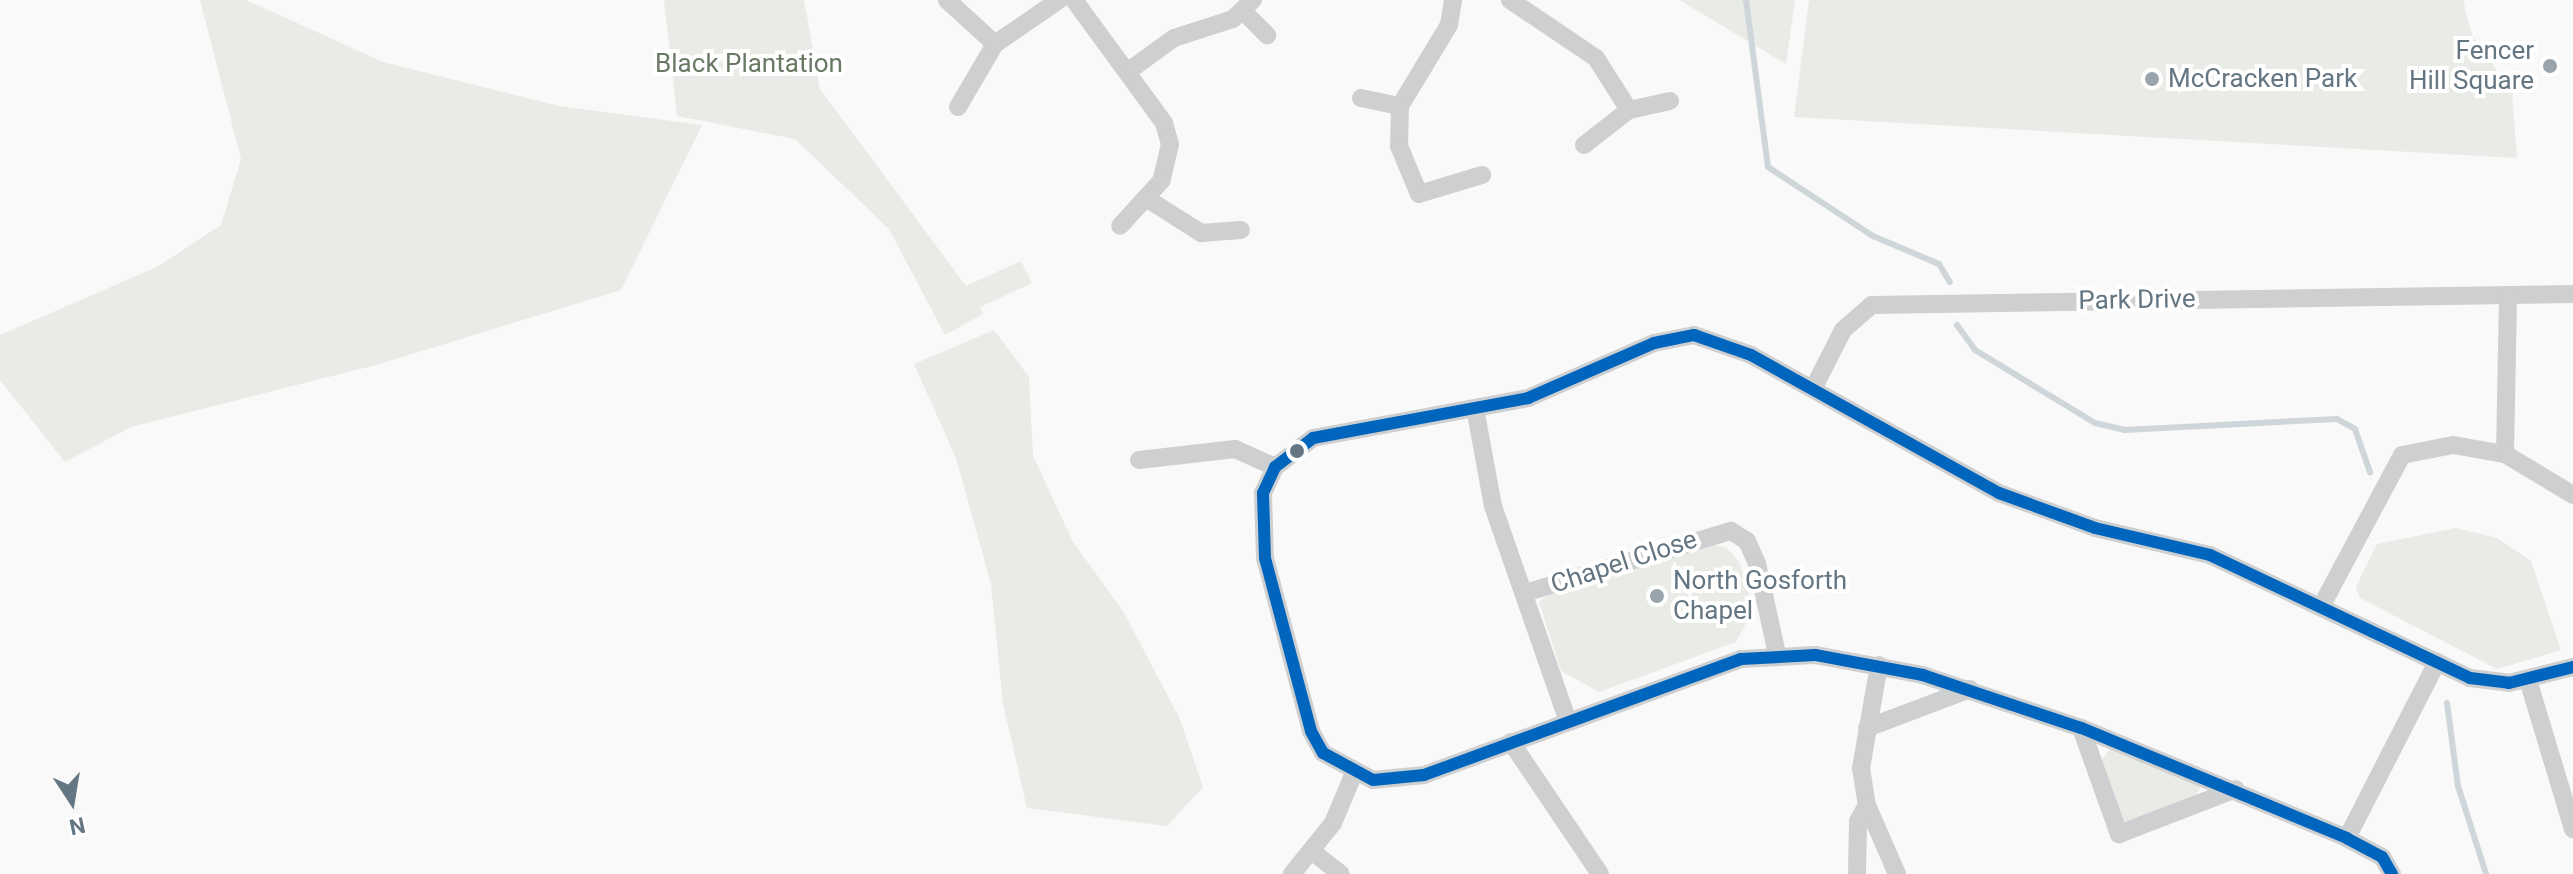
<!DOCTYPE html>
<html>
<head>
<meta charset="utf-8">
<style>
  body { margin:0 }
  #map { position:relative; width:2573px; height:874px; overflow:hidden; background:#f9f9f9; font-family:Roboto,sans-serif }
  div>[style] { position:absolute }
  .green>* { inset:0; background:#e8ebe6 }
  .stream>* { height:6px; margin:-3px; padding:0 3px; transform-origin:3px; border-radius:3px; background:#ced6d9 }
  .minor>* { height:18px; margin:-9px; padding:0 9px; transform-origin:9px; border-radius:9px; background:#cecfd0 }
  .bus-1>* { height:12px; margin:-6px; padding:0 6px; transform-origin:6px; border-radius:6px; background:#0065bd }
  .dots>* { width:22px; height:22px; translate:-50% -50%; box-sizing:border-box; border:4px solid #fff; border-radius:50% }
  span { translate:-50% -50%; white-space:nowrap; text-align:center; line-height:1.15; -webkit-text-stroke:8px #fff; paint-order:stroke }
  .poi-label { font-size:26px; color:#657683 }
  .right { translate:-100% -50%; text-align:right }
  .left { translate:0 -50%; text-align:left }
  .park-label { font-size:26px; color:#687a64 }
  .street-label { font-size:26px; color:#657683 }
  .north { position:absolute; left:32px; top:762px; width:80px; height:80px; -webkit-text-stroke:6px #fff; paint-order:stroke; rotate:168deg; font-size:22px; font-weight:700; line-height:32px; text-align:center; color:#657683 }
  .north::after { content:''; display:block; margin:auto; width:28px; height:36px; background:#657683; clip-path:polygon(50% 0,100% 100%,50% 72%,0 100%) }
</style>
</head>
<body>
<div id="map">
  <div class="green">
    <div style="clip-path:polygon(200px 0,246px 0,383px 62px,559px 106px,702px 125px,621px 290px,376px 365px,131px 427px,65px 462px,0 380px,0 335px,157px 267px,221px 225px,241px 159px)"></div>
    <div style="clip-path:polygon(664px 0,804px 0,820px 89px,966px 286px,1021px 261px,1032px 283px,980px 307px,983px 314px,945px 335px,889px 229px,795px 139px,677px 116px)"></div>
    <div style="clip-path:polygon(1680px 0,1795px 0,1786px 64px,1691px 7px)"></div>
    <div style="clip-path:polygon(1809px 0,2463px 0,2472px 35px,2512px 92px,2517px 158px,1794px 117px)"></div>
    <div style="clip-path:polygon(994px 330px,1029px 377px,1033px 456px,1073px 542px,1123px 611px,1180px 719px,1203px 787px,1167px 826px,1027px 808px,1003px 704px,991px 584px,956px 458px,914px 364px)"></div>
    <div style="clip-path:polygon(2456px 528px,2497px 538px,2531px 561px,2561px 650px,2497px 669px,2360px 598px,2356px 587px,2377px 544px)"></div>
    <div style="clip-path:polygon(1705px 542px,1727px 548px,1740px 563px,1753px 610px,1736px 642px,1599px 692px,1561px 671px,1539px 602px,1557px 588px)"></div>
    <div style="clip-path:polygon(2110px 749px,2202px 785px,2194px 798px,2130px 823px,2119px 819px,2100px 762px)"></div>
  </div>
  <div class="stream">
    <div style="left:1746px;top:0;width:168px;rotate:82.5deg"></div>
    <div style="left:1768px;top:167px;width:126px;rotate:33.3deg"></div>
    <div style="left:1873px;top:236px;width:72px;rotate:23deg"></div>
    <div style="left:1939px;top:264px;width:21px;rotate:59deg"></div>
    <div style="left:1957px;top:325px;width:31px;rotate:54deg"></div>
    <div style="left:1975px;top:350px;width:140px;rotate:31.3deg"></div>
    <div style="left:2095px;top:423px;width:31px;rotate:13deg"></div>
    <div style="left:2125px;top:430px;width:212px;rotate:-3deg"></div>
    <div style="left:2337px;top:419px;width:21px;rotate:29deg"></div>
    <div style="left:2355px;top:429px;width:46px;rotate:70.8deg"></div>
    <div style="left:2447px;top:703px;width:84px;rotate:82.5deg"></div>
    <div style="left:2458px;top:786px;width:92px;rotate:72.3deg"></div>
  </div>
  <div class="minor">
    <div style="left:947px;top:0;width:65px;rotate:42.5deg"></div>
    <div style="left:1074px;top:0;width:152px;rotate:53.8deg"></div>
    <div style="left:1164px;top:123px;width:22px;rotate:74deg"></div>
    <div style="left:1170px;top:144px;width:37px;rotate:103deg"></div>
    <div style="left:1162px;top:180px;width:62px;rotate:132.4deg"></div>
    <div style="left:1453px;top:0;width:25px;rotate:99deg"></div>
    <div style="left:1449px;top:25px;width:95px;rotate:121.2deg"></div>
    <div style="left:1400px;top:106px;width:40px;rotate:91.4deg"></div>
    <div style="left:1399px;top:146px;width:52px;rotate:67.4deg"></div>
    <div style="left:1419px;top:194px;width:66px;rotate:-16.8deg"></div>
    <div style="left:1510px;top:0;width:104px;rotate:34deg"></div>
    <div style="left:1596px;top:58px;width:62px;rotate:57.6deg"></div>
    <div style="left:1244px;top:12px;width:33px;rotate:45deg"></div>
    <div style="left:1127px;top:72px;width:58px;rotate:-35.9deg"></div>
    <div style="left:1174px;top:38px;width:62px;rotate:-17.9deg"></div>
    <div style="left:1233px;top:19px;width:28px;rotate:-44deg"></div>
    <div style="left:1361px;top:98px;width:40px;rotate:12deg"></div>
    <div style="left:958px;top:107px;width:73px;rotate:-59.6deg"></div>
    <div style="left:995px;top:44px;width:78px;rotate:-34.5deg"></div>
    <div style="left:1584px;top:145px;width:57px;rotate:-37.9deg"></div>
    <div style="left:1629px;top:110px;width:42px;rotate:-12.4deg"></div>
    <div style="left:1149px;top:200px;width:62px;rotate:32.4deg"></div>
    <div style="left:1201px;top:233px;width:40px;rotate:-4.3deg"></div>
    <div style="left:1813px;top:389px;width:66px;rotate:-63deg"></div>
    <div style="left:1843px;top:330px;width:38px;rotate:-41deg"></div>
    <div style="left:1872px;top:305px;width:701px;rotate:-0.9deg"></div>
    <div style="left:1475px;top:408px;width:100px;rotate:79.6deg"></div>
    <div style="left:1493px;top:506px;width:225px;rotate:70.8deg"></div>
    <div style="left:2505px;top:454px;width:158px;rotate:-88.9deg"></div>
    <div style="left:1139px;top:460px;width:97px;rotate:-6.5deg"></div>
    <div style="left:1235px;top:449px;width:44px;rotate:24.2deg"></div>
    <div style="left:1525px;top:593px;width:215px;rotate:-16.8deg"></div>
    <div style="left:1731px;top:531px;width:19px;rotate:32deg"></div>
    <div style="left:1747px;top:541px;width:24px;rotate:66deg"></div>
    <div style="left:1757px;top:563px;width:93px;rotate:77.6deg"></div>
    <div style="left:2322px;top:605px;width:170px;rotate:-61.9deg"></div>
    <div style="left:2402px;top:455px;width:52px;rotate:-11.1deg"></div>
    <div style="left:2453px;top:445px;width:53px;rotate:9.8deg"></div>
    <div style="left:2505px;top:454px;width:79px;rotate:31.1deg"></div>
    <div style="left:1879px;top:665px;width:105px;rotate:99.9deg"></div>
    <div style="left:1861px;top:768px;width:37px;rotate:81deg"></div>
    <div style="left:1867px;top:805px;width:75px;rotate:66.5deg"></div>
    <div style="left:2528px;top:680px;width:156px;rotate:73.2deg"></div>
    <div style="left:1867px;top:728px;width:110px;rotate:-20.7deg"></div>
    <div style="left:2081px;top:728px;width:113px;rotate:70.3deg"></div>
    <div style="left:2119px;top:834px;width:125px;rotate:-21deg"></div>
    <div style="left:1511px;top:742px;width:159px;rotate:56deg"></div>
    <div style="left:2347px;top:838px;width:198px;rotate:-62.9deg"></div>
    <div style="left:1314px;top:853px;width:34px;rotate:38deg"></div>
    <div style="left:1292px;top:874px;width:65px;rotate:-51.2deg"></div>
    <div style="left:1333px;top:823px;width:54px;rotate:-67.2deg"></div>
    <div style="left:1857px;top:874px;width:53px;rotate:-88.9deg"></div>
    <div style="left:1858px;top:821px;width:18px;rotate:-61deg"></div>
    <div style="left:2392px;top:874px;width:20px;rotate:-120deg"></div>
    <div style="left:2382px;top:857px;width:40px;rotate:-152deg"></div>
    <div style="left:2347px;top:838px;width:288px;rotate:-157.5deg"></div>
    <div style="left:2081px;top:728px;width:167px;rotate:-161.5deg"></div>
    <div style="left:1923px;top:675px;width:110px;rotate:-169.5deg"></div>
    <div style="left:1815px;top:655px;width:74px;rotate:176.9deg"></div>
    <div style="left:1741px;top:659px;width:338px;rotate:159.9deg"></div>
    <div style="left:1424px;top:775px;width:51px;rotate:174.4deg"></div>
    <div style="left:1373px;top:780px;width:57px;rotate:-151.6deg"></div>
    <div style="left:1323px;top:753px;width:25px;rotate:-119deg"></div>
    <div style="left:1311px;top:731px;width:179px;rotate:-104.9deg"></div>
    <div style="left:1265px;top:558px;width:65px;rotate:-91.8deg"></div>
    <div style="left:1263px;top:493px;width:29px;rotate:-65deg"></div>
    <div style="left:1275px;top:467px;width:48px;rotate:-37.3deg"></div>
    <div style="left:1313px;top:438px;width:219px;rotate:-10.5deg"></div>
    <div style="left:1528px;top:398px;width:137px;rotate:-23.6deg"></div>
    <div style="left:1654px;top:343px;width:41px;rotate:-11.3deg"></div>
    <div style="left:1694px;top:335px;width:60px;rotate:19.3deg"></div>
    <div style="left:1751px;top:355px;width:284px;rotate:29.1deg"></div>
    <div style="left:1999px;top:493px;width:102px;rotate:20deg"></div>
    <div style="left:2095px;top:528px;width:118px;rotate:13.2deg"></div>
    <div style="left:2210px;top:555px;width:288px;rotate:25.3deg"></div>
    <div style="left:2470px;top:678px;width:39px;rotate:7deg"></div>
    <div style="left:2509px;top:683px;width:66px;rotate:-14deg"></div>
  </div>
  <div class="bus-1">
    <div style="left:2392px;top:874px;width:20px;rotate:-120deg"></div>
    <div style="left:2382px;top:857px;width:40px;rotate:-152deg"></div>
    <div style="left:2347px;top:838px;width:288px;rotate:-157.5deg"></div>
    <div style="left:2081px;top:728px;width:167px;rotate:-161.5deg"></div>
    <div style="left:1923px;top:675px;width:110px;rotate:-169.5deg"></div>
    <div style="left:1815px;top:655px;width:74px;rotate:176.9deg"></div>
    <div style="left:1741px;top:659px;width:338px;rotate:159.9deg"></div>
    <div style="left:1424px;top:775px;width:51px;rotate:174.4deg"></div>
    <div style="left:1373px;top:780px;width:57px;rotate:-151.6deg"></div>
    <div style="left:1323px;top:753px;width:25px;rotate:-119deg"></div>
    <div style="left:1311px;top:731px;width:179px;rotate:-104.9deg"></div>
    <div style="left:1265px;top:558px;width:65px;rotate:-91.8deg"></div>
    <div style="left:1263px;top:493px;width:29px;rotate:-65deg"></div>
    <div style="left:1275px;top:467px;width:48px;rotate:-37.3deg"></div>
    <div style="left:1313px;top:438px;width:219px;rotate:-10.5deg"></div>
    <div style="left:1528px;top:398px;width:137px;rotate:-23.6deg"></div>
    <div style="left:1654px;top:343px;width:41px;rotate:-11.3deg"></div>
    <div style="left:1694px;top:335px;width:60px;rotate:19.3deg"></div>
    <div style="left:1751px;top:355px;width:284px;rotate:29.1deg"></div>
    <div style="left:1999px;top:493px;width:102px;rotate:20deg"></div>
    <div style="left:2095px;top:528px;width:118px;rotate:13.2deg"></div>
    <div style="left:2210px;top:555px;width:288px;rotate:25.3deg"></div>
    <div style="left:2470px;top:678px;width:39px;rotate:7deg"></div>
    <div style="left:2509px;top:683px;width:66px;rotate:-14deg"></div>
  </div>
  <div class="dots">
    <div style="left:2550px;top:66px;background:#99a4ac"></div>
    <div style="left:2152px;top:79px;background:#99a4ac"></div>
    <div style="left:1297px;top:451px;background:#657683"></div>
    <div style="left:1657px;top:596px;background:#99a4ac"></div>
  </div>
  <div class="poi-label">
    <span class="right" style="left:2534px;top:66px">Fencer<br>Hill Square</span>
    <span class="left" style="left:2168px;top:79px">McCracken Park</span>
    <span class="left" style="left:1673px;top:596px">North Gosforth<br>Chapel</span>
  </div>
  <div class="park-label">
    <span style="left:749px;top:64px">Black Plantation</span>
  </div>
  <div class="street-label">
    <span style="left:2137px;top:300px;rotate:-1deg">Park Drive</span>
    <span style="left:1624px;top:562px;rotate:-18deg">Chapel Close</span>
  </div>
  <div class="north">N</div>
</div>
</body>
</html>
